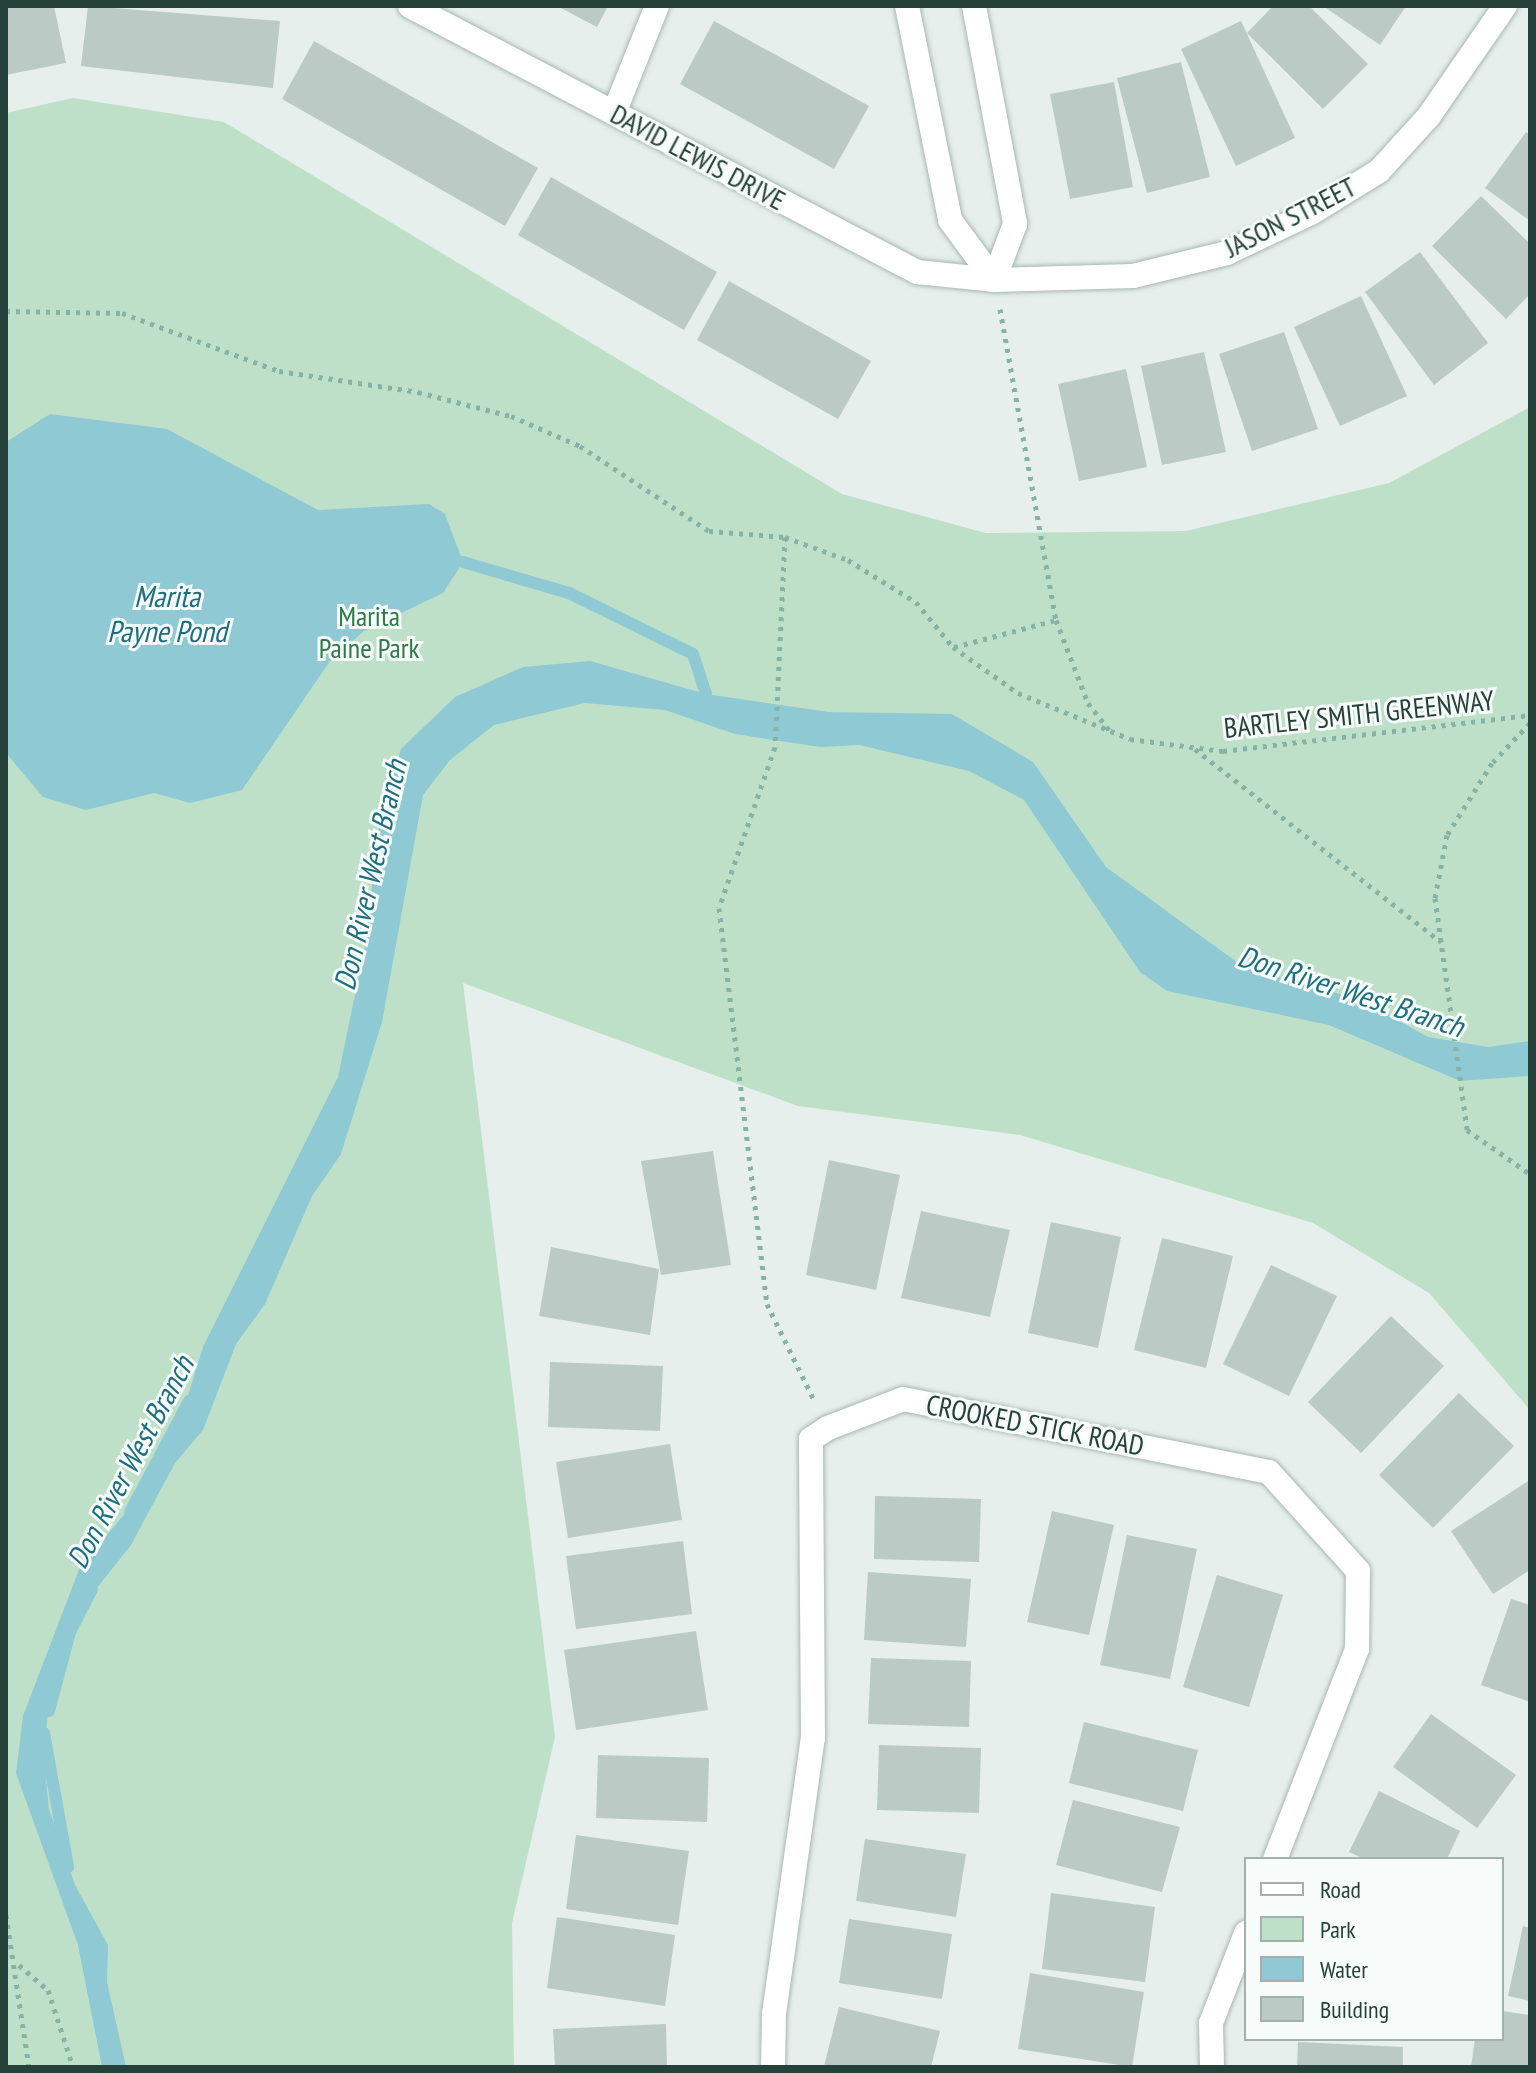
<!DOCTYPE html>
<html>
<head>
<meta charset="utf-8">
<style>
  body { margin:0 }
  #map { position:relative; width:1536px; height:2073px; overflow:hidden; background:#e6efeb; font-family:"PT Sans Narrow",sans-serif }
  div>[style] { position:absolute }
  .green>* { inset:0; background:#bfe0c8 }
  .water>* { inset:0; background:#8ec9d4 }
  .stream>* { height:12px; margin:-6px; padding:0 6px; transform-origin:6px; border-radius:6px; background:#8ec9d4 }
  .building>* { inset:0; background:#bbcac4 }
  .path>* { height:5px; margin-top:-2.5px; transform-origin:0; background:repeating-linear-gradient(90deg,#86b3a5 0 4px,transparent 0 10px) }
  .roads { filter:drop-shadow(0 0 2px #a8b8b2) drop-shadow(0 0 2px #a8b8b2) }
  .minor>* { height:24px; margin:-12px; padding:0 12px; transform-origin:12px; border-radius:12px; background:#fff }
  span { translate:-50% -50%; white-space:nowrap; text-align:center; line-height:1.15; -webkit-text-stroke:6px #f7fbf9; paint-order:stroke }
  .street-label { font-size:28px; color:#24423a }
  .park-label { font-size:28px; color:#2d7a4b }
  .water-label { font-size:30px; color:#1c6f80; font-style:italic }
  .frame { position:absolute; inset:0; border:8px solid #24423a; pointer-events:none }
  .legend { position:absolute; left:1244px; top:1857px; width:260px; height:184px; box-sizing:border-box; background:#f7fbf9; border:2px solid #a3b1ad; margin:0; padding:10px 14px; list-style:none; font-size:24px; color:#24423a }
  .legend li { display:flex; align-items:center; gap:16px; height:40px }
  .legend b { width:40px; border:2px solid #a3b1ad }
</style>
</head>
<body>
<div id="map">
  <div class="green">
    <div style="clip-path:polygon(73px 98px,224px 122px,842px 494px,986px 533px,1186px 531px,1389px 483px,1530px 407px,1530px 1410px,1429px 1293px,1313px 1223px,1020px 1135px,798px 1106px,463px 983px,555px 1737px,512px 1923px,514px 2067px,6px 2067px,6px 113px)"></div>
  </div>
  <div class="water">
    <div style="clip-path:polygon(50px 414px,167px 429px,318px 510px,429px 504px,445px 514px,463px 562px,443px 593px,364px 631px,330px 661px,242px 790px,190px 803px,154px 793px,86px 810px,43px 797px,6px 753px,6px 442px)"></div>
    <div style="clip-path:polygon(590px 661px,706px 694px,828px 712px,952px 714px,1033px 762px,1106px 867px,1245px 968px,1362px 1000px,1428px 1037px,1488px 1047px,1530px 1041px,1530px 1076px,1460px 1081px,1329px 1025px,1167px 991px,1140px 972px,1024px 800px,969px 771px,859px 745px,820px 747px,735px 734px,665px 710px,585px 703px,494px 725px,450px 760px,423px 795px,382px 1022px,341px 1154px,312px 1196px,265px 1304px,236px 1344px,203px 1430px,175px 1463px,131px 1545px,81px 1608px,52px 1689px,43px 1749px,49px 1809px,75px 1885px,108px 1945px,107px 1982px,126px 2067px,102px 2067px,78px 1945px,16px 1773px,23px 1716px,80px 1567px,144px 1491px,177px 1431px,203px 1347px,338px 1077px,370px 922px,374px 847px,401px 749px,455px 697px,523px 667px)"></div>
  </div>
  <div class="stream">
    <div style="left:463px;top:562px;width:110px;rotate:16.3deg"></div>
    <div style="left:569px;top:593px;width:138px;rotate:26.2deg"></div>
    <div style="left:693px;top:654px;width:42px;rotate:72deg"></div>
    <div style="left:130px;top:1512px;width:126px;rotate:-62deg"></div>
    <div style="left:49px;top:1711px;width:82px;rotate:-75.1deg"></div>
    <div style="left:70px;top:1632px;width:48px;rotate:-62.9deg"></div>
    <div style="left:44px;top:1733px;width:136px;rotate:79.8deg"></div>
  </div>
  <div class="building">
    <div style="clip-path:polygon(6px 6px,54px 6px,66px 63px,6px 75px)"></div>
    <div style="clip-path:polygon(88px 6px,280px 21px,273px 88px,81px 66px)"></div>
    <div style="clip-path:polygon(557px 6px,608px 6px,597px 27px)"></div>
    <div style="clip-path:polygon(1273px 6px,1309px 6px,1368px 64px,1323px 109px,1247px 33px)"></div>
    <div style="clip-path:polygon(1323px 6px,1406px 6px,1380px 45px)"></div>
    <div style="clip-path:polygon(714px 21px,869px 106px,834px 169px,680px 84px)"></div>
    <div style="clip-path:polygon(1241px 21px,1295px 138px,1236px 166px,1181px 49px)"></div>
    <div style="clip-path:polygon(314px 41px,538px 168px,505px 226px,282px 99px)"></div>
    <div style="clip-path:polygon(1181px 62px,1210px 177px,1147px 193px,1117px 78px)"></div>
    <div style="clip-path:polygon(1114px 82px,1133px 187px,1070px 199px,1050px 94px)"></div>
    <div style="clip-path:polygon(1526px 132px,1530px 135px,1530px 221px,1485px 188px)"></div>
    <div style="clip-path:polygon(551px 177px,717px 272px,684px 330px,518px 235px)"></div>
    <div style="clip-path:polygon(1481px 196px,1530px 244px,1530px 294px,1506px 319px,1432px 246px)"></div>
    <div style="clip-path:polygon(1420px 252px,1488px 343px,1434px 385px,1365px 292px)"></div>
    <div style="clip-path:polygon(729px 281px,871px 361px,838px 419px,697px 340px)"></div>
    <div style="clip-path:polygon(1361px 296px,1407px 396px,1340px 426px,1294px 327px)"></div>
    <div style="clip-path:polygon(1284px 332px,1318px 429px,1252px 451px,1219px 354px)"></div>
    <div style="clip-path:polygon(1204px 352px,1226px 452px,1162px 465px,1141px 366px)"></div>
    <div style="clip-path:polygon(1126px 369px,1147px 467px,1079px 481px,1058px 384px)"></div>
    <div style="clip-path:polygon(713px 1151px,731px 1265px,661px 1275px,641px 1161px)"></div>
    <div style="clip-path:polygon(829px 1160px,900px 1175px,876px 1290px,806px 1275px)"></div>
    <div style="clip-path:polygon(921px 1211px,1010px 1230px,990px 1317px,901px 1298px)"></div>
    <div style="clip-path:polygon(1051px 1222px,1121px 1237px,1098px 1348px,1028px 1333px)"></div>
    <div style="clip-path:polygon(1162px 1238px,1233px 1256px,1206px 1368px,1134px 1350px)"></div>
    <div style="clip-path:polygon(551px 1247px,659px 1269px,650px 1335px,539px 1316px)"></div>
    <div style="clip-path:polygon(1271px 1265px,1337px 1296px,1289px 1396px,1223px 1364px)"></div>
    <div style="clip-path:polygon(1391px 1316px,1444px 1366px,1361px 1453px,1308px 1402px)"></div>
    <div style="clip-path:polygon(550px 1362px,663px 1366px,660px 1431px,548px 1427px)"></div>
    <div style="clip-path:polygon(1459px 1393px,1514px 1446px,1433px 1528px,1379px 1475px)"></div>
    <div style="clip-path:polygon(670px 1444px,682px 1520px,568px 1538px,556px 1462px)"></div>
    <div style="clip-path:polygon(1530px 1480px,1530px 1570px,1493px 1594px,1451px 1531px)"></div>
    <div style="clip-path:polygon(875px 1496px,981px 1499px,979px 1562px,874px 1559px)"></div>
    <div style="clip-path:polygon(1052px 1511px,1114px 1525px,1089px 1635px,1027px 1622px)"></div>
    <div style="clip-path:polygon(1127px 1535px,1197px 1549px,1170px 1679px,1100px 1665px)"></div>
    <div style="clip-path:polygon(683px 1541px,692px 1614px,576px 1629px,566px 1556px)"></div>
    <div style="clip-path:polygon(868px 1572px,971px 1579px,966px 1647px,864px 1640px)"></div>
    <div style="clip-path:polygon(1217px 1575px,1283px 1595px,1249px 1707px,1183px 1687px)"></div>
    <div style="clip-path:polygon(1511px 1599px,1530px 1605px,1530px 1702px,1481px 1685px)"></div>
    <div style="clip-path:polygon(696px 1631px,708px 1710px,576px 1730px,564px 1650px)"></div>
    <div style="clip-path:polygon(871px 1658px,971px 1661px,969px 1727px,868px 1724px)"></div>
    <div style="clip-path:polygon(1431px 1714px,1516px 1775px,1477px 1828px,1393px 1767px)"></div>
    <div style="clip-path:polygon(1084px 1722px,1198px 1750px,1183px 1811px,1069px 1783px)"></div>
    <div style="clip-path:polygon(879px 1745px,981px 1748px,979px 1813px,877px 1810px)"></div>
    <div style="clip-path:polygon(598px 1755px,709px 1758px,707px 1822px,596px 1818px)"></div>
    <div style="clip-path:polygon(1379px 1791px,1460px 1831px,1447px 1859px,1365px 1859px,1349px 1852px)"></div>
    <div style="clip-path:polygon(1073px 1800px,1180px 1827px,1162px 1892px,1056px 1865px)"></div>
    <div style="clip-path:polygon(576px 1835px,689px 1851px,678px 1925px,566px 1909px)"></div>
    <div style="clip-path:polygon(865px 1839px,966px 1854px,956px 1917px,856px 1901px)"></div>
    <div style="clip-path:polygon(1051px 1893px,1155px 1907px,1145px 1982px,1042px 1969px)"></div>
    <div style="clip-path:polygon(557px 1917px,675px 1935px,665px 2006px,547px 1988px)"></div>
    <div style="clip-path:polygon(849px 1919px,952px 1934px,942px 1999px,839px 1983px)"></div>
    <div style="clip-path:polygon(1523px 1926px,1530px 1928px,1530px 2001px,1508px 1996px)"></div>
    <div style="clip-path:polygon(1030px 1973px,1144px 1992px,1132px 2067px,1018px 2049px)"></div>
    <div style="clip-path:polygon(839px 2007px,940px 2031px,931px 2067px,824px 2066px)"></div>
    <div style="clip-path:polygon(1502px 2011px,1530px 2015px,1530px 2067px,1471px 2067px,1475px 2039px,1502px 2039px)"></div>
    <div style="clip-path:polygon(666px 2024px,667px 2067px,555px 2067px,553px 2029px)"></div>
    <div style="clip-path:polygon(1298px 2042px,1403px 2047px,1403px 2067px,1297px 2067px)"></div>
  </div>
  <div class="path">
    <div style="left:1000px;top:309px;width:316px;rotate:79.8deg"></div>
    <div style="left:1056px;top:620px;width:89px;rotate:68.9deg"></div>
    <div style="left:1088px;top:703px;width:37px;rotate:52deg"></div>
    <div style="left:6px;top:311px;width:116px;rotate:1deg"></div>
    <div style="left:122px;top:313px;width:167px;rotate:20.3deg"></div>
    <div style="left:279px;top:371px;width:141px;rotate:8.6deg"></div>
    <div style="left:418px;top:392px;width:96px;rotate:14.5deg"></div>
    <div style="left:511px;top:416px;width:75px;rotate:23.5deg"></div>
    <div style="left:580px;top:446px;width:154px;rotate:33.4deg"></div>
    <div style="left:709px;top:531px;width:76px;rotate:4.5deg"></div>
    <div style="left:785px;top:537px;width:67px;rotate:20.1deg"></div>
    <div style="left:848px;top:560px;width:80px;rotate:31.7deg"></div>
    <div style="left:916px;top:602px;width:58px;rotate:50.6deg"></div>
    <div style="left:953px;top:647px;width:80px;rotate:35.3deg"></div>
    <div style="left:1018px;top:693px;width:121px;rotate:22.3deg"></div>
    <div style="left:1130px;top:739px;width:94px;rotate:7.4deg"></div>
    <div style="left:1223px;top:751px;width:309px;rotate:-6.7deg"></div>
    <div style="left:785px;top:537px;width:210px;rotate:92.7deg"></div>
    <div style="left:775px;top:747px;width:170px;rotate:109.2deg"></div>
    <div style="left:719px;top:908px;width:399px;rotate:83.1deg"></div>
    <div style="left:767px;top:1304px;width:107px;rotate:63.9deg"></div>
    <div style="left:954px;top:647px;width:106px;rotate:-14.8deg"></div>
    <div style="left:1530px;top:723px;width:55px;rotate:133.5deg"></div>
    <div style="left:1492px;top:763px;width:85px;rotate:122deg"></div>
    <div style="left:1447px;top:835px;width:64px;rotate:100.8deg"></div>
    <div style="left:1435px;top:898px;width:234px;rotate:82.1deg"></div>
    <div style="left:1467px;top:1130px;width:77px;rotate:34.9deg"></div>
    <div style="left:1195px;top:749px;width:313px;rotate:38.1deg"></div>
    <div style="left:6px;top:1915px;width:154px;rotate:81.4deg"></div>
    <div style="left:19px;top:1965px;width:38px;rotate:41deg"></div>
    <div style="left:48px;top:1990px;width:81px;rotate:72deg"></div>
  </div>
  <div class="roads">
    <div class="minor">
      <div style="left:410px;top:6px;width:573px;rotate:27.68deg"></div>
      <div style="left:917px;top:272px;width:77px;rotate:5.9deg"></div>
      <div style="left:994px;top:280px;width:139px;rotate:-1.6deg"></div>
      <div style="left:1133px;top:276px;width:97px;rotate:-13.7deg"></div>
      <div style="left:1227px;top:253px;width:93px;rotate:-25.5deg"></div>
      <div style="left:1311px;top:213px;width:80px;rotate:-31.7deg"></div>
      <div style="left:1379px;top:171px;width:74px;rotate:-47.7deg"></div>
      <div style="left:1429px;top:116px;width:134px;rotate:-55.4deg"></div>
      <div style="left:907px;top:6px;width:218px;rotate:78.6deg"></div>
      <div style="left:950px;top:220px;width:74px;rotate:53.7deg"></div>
      <div style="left:974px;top:6px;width:222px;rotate:79.3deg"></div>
      <div style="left:1015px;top:224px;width:60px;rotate:110.6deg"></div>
      <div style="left:614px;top:113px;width:115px;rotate:-68.1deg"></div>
      <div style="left:773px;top:2067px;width:53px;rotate:-88.9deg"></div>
      <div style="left:774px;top:2014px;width:279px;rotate:-82deg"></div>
      <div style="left:813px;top:1738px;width:299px;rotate:-90.4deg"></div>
      <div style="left:811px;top:1439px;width:20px;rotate:-33deg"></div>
      <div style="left:828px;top:1428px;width:80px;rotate:-21.1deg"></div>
      <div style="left:903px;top:1399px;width:373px;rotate:11.3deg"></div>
      <div style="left:1269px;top:1472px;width:133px;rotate:48deg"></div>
      <div style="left:1358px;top:1571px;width:78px;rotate:90.7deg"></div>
      <div style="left:1357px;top:1649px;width:225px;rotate:111.3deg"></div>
      <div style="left:1212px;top:2067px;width:44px;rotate:-91.3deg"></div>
      <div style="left:1211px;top:2023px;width:97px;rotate:-68.7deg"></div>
    </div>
  </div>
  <div class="street-label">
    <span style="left:698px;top:157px;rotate:28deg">DAVID LEWIS DRIVE</span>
    <span style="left:1290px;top:217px;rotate:-27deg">JASON STREET</span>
    <span style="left:1359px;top:714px;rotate:-6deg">BARTLEY SMITH GREENWAY</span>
    <span style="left:1035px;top:1425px;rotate:11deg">CROOKED STICK ROAD</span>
  </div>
  <div class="park-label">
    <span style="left:369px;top:632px">Marita<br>Paine Park</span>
  </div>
  <div class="water-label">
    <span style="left:167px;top:613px">Marita<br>Payne Pond</span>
    <span style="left:370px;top:875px;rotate:-77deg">Don River West Branch</span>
    <span style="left:1351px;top:991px;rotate:18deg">Don River West Branch</span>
    <span style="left:130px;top:1462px;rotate:-62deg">Don River West Branch</span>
  </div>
  <div class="frame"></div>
  <ul class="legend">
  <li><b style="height:10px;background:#fff"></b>Road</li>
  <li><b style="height:22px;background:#bfe0c8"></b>Park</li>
  <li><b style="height:22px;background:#8ec9d4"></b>Water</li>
  <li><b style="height:22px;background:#bbcac4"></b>Building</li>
  </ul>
</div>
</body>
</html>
